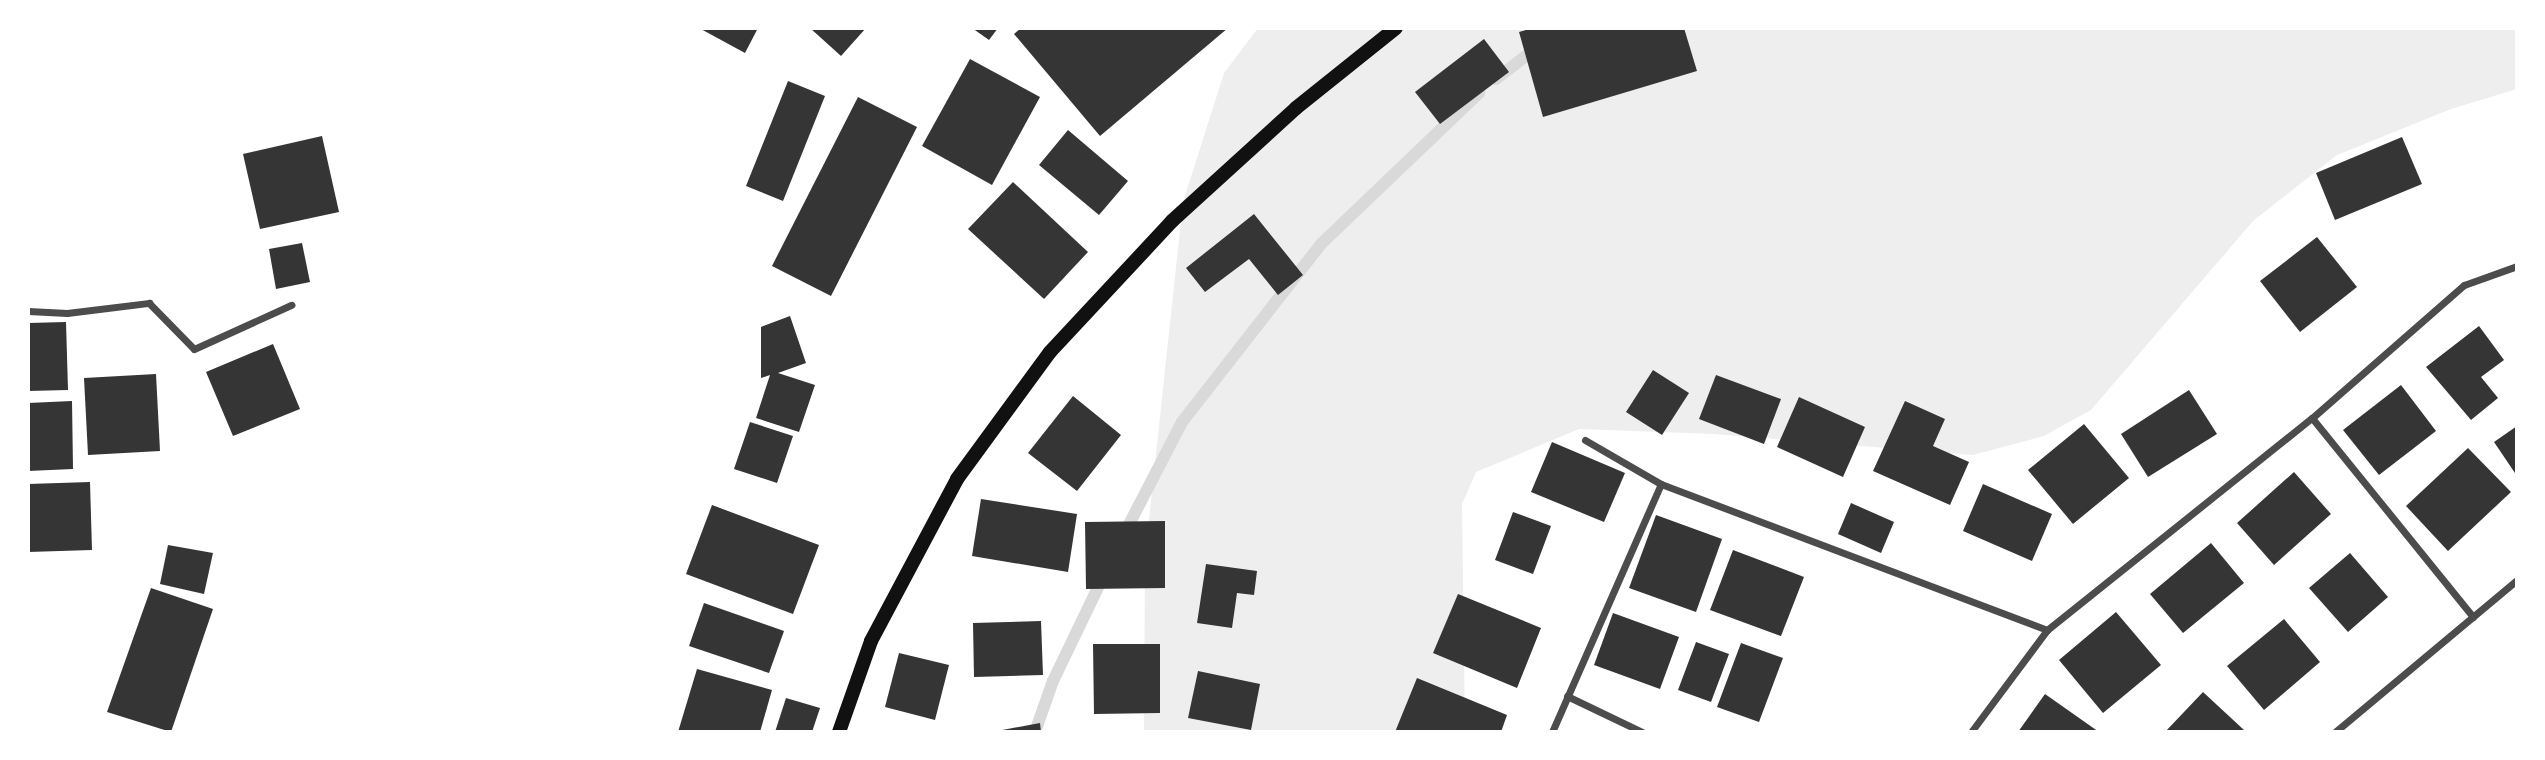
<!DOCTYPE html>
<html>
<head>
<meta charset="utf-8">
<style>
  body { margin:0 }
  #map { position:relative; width:2545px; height:760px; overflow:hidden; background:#fff; font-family:Commissioner,sans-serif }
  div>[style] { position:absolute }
  .green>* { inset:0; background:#eee }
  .stream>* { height:12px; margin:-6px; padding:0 6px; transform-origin:6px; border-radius:6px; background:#d9d9d9 }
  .building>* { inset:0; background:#353535 }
  .minor>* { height:7px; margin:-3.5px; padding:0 3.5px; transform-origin:3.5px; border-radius:3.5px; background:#4c4c4c }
  .secondary>* { height:14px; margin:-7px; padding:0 7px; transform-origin:7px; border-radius:7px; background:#111 }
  span { translate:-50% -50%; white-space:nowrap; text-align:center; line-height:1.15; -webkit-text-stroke:7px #fff; paint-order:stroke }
  .frame { position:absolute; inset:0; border:30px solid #fff; pointer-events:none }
</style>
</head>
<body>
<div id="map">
  <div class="green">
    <div style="clip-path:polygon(1258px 28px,2517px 28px,2517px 89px,2451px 109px,2337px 155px,2253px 221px,2091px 410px,2044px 436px,1973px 455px,1714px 434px,1579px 429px,1476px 472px,1462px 504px,1465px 732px,1144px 732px,1145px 557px,1183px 202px,1224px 73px)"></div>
  </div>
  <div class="stream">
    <div style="left:1496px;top:79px;width:83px;rotate:-37.7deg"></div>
    <div style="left:1123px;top:536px;width:128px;rotate:-62.6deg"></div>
    <div style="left:1182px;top:422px;width:226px;rotate:-52deg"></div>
    <div style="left:1321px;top:244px;width:219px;rotate:-43.7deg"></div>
    <div style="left:1035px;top:732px;width:54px;rotate:-70.6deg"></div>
    <div style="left:1053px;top:681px;width:118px;rotate:-64.3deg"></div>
  </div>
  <div class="building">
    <div style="clip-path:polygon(699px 28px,758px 28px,745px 53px)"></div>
    <div style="clip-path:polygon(810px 28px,866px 28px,841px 56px)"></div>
    <div style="clip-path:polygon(972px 28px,998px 28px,989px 40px)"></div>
    <div style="clip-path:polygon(1021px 28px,1228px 28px,1100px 136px,1014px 34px)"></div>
    <div style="clip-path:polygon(1533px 28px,1684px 28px,1697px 71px,1543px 117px,1519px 32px)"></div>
    <div style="clip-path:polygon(1484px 39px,1509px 72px,1440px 124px,1415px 92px)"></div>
    <div style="clip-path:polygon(970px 59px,1040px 97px,992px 185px,922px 146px)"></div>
    <div style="clip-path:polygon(788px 81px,825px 96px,783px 201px,746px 186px)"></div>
    <div style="clip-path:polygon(858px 97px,917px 127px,831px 296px,772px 266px)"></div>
    <div style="clip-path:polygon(1068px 130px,1128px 181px,1099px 215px,1039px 165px)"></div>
    <div style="clip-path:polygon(322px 136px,339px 212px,260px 229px,243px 154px)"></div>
    <div style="clip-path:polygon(2402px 137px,2422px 184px,2335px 220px,2316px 173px)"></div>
    <div style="clip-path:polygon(1013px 182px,1088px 252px,1044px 299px,968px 229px)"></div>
    <div style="clip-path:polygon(1254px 214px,1303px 275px,1278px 295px,1249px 259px,1205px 292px,1186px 268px)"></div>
    <div style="clip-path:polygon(2317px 237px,2357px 287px,2300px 332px,2260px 281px)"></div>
    <div style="clip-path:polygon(302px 243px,310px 282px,276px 289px,269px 249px)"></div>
    <div style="clip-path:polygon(790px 316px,806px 363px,778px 373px,815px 385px,799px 432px,756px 418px,770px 375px,761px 378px,761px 327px)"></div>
    <div style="clip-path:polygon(66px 322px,68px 390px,28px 391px,28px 323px)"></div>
    <div style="clip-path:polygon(2479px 326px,2504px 360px,2481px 377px,2498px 398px,2471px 420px,2426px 367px)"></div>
    <div style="clip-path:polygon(273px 344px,300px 409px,233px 436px,206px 372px)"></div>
    <div style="clip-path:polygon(1653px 370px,1689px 393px,1662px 435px,1626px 412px)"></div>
    <div style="clip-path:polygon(156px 374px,160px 451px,88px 455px,84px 378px)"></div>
    <div style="clip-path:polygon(1716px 375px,1781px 399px,1764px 444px,1699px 419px)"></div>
    <div style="clip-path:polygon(2401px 385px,2436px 431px,2379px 475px,2343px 430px)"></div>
    <div style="clip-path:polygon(2189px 390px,2217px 434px,2148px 477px,2121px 434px)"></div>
    <div style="clip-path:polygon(1073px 396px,1121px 435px,1077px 491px,1028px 453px)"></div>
    <div style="clip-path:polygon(1799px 397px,1865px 427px,1843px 477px,1777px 447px)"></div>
    <div style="clip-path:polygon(72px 401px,73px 469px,28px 471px,28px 403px)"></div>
    <div style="clip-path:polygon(1905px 401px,1945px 419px,1933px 446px,1969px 462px,1950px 505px,1873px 471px)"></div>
    <div style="clip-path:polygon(750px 422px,793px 436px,777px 483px,734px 469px)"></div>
    <div style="clip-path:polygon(2084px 424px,2129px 478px,2073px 524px,2028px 470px)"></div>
    <div style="clip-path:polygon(2517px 426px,2517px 476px,2494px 442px)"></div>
    <div style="clip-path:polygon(1552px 442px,1625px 473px,1604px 522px,1531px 492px)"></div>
    <div style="clip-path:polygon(2468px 448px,2511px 492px,2448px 551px,2406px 506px)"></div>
    <div style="clip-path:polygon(2294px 472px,2331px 514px,2274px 565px,2237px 523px)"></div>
    <div style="clip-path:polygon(90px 482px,92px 550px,28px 552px,28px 484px)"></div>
    <div style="clip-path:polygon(1983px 484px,2052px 514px,2032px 561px,1963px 531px)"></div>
    <div style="clip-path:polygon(981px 499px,1077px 514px,1068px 572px,972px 556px)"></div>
    <div style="clip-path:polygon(1851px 503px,1894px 522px,1881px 553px,1838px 534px)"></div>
    <div style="clip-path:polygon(712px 505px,819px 545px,793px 614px,686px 574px)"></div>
    <div style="clip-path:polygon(1513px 512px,1551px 526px,1533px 574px,1495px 560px)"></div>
    <div style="clip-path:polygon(1656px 515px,1722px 539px,1696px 612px,1629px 588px)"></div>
    <div style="clip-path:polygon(1165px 521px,1165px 588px,1086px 589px,1085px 522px)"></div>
    <div style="clip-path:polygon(2211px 543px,2244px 583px,2183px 633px,2150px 594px)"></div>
    <div style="clip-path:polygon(168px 545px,213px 553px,204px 594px,160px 584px)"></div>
    <div style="clip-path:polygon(1733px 550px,1804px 577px,1781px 636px,1710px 610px)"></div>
    <div style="clip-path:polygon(2350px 553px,2388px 597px,2348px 632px,2309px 588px)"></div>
    <div style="clip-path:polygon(1206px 564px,1257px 571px,1254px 595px,1237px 593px,1232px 628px,1197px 623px)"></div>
    <div style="clip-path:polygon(151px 588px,213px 609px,171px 732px,107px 712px)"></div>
    <div style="clip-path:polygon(1458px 594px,1541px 628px,1517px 688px,1433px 653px)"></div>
    <div style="clip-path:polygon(704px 603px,784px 631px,769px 673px,689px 646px)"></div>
    <div style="clip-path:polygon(2116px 612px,2161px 665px,2103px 713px,2059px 660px)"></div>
    <div style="clip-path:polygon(1613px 613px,1679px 637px,1660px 689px,1594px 665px)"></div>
    <div style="clip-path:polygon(2284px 619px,2320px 662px,2264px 710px,2227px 666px)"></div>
    <div style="clip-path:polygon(1041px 621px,1043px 675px,974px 677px,973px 623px)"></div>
    <div style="clip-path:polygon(1696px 642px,1729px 654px,1711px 702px,1678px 690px)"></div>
    <div style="clip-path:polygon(1741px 643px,1783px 658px,1759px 722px,1717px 707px)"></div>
    <div style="clip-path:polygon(1093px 644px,1160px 644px,1160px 713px,1094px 714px)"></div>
    <div style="clip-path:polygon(899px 653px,949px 665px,935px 720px,885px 707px)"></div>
    <div style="clip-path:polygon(697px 669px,772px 690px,760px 732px,678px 732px)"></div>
    <div style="clip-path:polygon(1198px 671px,1260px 684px,1251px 730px,1188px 718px)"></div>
    <div style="clip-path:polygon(1417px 678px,1507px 715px,1501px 732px,1395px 732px)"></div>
    <div style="clip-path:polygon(2203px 692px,2244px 730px,2242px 732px,2165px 732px)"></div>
    <div style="clip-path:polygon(2045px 694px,2099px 732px,2018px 732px)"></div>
    <div style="clip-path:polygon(786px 698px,820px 708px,812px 732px,775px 732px)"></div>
    <div style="clip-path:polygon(1040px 723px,1041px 732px,997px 732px,997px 731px)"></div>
  </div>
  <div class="minor">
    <div style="left:28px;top:311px;width:39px;rotate:3deg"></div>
    <div style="left:67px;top:313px;width:83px;rotate:-7deg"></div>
    <div style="left:149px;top:303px;width:64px;rotate:45.6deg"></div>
    <div style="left:194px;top:349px;width:107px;rotate:-24.4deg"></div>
    <div style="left:2312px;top:418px;width:256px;rotate:51deg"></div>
    <div style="left:1585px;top:440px;width:88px;rotate:30.1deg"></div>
    <div style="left:1661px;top:484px;width:413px;rotate:20.7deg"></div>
    <div style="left:1567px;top:696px;width:83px;rotate:25.6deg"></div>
    <div style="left:1552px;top:732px;width:271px;rotate:-66.3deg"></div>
    <div style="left:1971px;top:732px;width:127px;rotate:-53.3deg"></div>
    <div style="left:2047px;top:630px;width:339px;rotate:-38.7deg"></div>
    <div style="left:2312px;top:418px;width:202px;rotate:-41.2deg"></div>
    <div style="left:2464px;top:285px;width:56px;rotate:-19.7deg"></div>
    <div style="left:2335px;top:732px;width:237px;rotate:-39.9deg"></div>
  </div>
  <div class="secondary">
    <div style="left:839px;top:732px;width:96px;rotate:-70.6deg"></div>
    <div style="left:871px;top:641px;width:183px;rotate:-62deg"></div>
    <div style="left:957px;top:479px;width:157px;rotate:-53.8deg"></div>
    <div style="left:1050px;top:352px;width:179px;rotate:-47deg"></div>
    <div style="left:1172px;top:221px;width:168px;rotate:-42.3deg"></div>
    <div style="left:1296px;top:108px;width:128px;rotate:-38.7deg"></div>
  </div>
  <div class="frame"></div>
</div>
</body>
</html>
